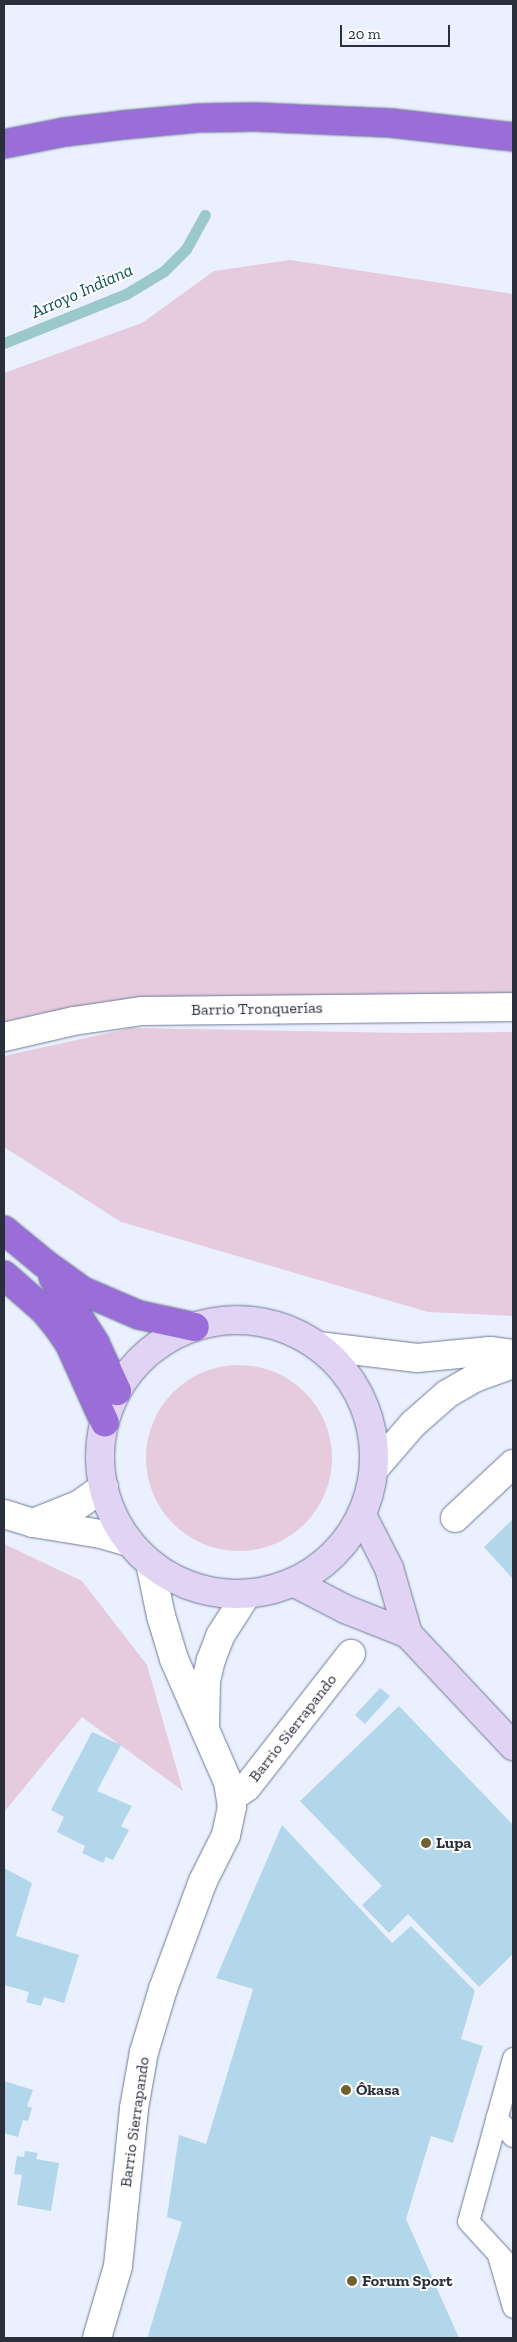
<!DOCTYPE html>
<html>
<head>
<meta charset="utf-8">
<style>
  body { margin:0 }
  #map { position:relative; width:517px; height:2342px; overflow:hidden; background:#eaf0fd; font-family:"Zilla Slab",serif }
  div>[style] { position:absolute }
  .green>* { inset:0; background:#e6cade }
  .round { border-radius:50% }
  .stream>* { height:11px; margin:-5.5px; padding:0 5.5px; transform-origin:5.5px; border-radius:5.5px; background:#9bc8c8 }
  .building>* { inset:0; background:#b3d7ea }
  .roads { filter:drop-shadow(0 0 1px #6d7a96) drop-shadow(0 0 1px #6d7a96) }
  .lane>* { height:21px; margin:-10.5px; padding:0 10.5px; transform-origin:10.5px; border-radius:10.5px; background:#fff }
  .street>* { height:28px; margin:-14px; padding:0 14px; transform-origin:14px; border-radius:14px; background:#fff }
  .secondary>* { height:28px; margin:-14px; padding:0 14px; transform-origin:14px; border-radius:14px; background:#e1d3f4 }
  .secondary>.ring { margin:-14px; padding:0; box-sizing:content-box; background:none; border:28px solid #e1d3f4; border-radius:50% }
  .highway>* { height:28px; margin:-14px; padding:0 14px; transform-origin:14px; border-radius:14px; background:#9a6dd9 }
  .dots>* { width:14px; height:14px; translate:-50% -50%; box-sizing:border-box; border:2px solid #fdfdfd; border-radius:50% }
  span { translate:-50% -50%; white-space:nowrap; text-align:center; line-height:1.15; -webkit-text-stroke:4px #fdfdfd; paint-order:stroke }
  .street-label { font-size:16px; color:#2a2f3b }
  .poi-label { font-size:16px; color:#2a2f3b; font-weight:700 }
  .left { translate:0 -50%; text-align:left }
  .water-label { font-size:18px; color:#0e5051; font-style:italic }
  .frame { position:absolute; inset:0; border:5px solid #2a2f3b; pointer-events:none }
  .scale { position:absolute; left:340px; top:25px; width:110px; height:22px; box-sizing:border-box; border:2px solid #2a2f3b; border-top:0; padding-left:6px; font-size:15px; line-height:18px; white-space:nowrap; color:#2a2f3b; -webkit-text-stroke:4px #fdfdfd; paint-order:stroke }
</style>
</head>
<body>
<div id="map">
  <div class="green">
    <div style="clip-path:polygon(290px 260px,513px 294px,513px 994px,135px 1000px,42px 1013px,4px 1022px,4px 373px,142px 323px,214px 271px)"></div>
    <div style="clip-path:polygon(131px 1028px,408px 1033px,513px 1032px,513px 1316px,428px 1312px,121px 1222px,4px 1147px,4px 1056px)"></div>
    <div class="round" style="left:146px;top:1365px;width:186px;height:186px"></div>
    <div style="clip-path:polygon(4px 1544px,82px 1581px,147px 1665px,183px 1791px,82px 1717px,4px 1812px)"></div>
  </div>
  <div class="stream">
    <div style="left:4px;top:343px;width:131px;rotate:-21.9deg"></div>
    <div style="left:126px;top:294px;width:44px;rotate:-31.2deg"></div>
    <div style="left:164px;top:271px;width:31px;rotate:-45deg"></div>
    <div style="left:186px;top:249px;width:39px;rotate:-61deg"></div>
  </div>
  <div class="building">
    <div style="clip-path:polygon(513px 1519px,513px 1579px,484px 1547px)"></div>
    <div style="clip-path:polygon(380px 1688px,390px 1696px,365px 1724px,355px 1715px)"></div>
    <div style="clip-path:polygon(399px 1706px,513px 1825px,513px 1954px,479px 1987px,408px 1914px,389px 1933px,362px 1905px,382px 1886px,300px 1801px)"></div>
    <div style="clip-path:polygon(92px 1732px,121px 1745px,97px 1791px,132px 1806px,121px 1826px,129px 1830px,113px 1860px,106px 1857px,103px 1863px,82px 1853px,85px 1846px,57px 1832px,64px 1817px,51px 1810px)"></div>
    <div style="clip-path:polygon(282px 1825px,392px 1943px,411px 1926px,475px 1991px,461px 2039px,483px 2046px,453px 2143px,431px 2136px,406px 2219px,459px 2338px,149px 2338px,148px 2336px,182px 2222px,167px 2217px,179px 2135px,206px 2144px,253px 1989px,216px 1978px)"></div>
    <div style="clip-path:polygon(4px 1868px,32px 1883px,16px 1936px,79px 1955px,64px 2003px,44px 1997px,41px 2006px,26px 2002px,29px 1992px,4px 1985px)"></div>
    <div style="clip-path:polygon(4px 2081px,33px 2090px,27px 2106px,32px 2108px,28px 2121px,23px 2120px,18px 2137px,4px 2133px)"></div>
    <div style="clip-path:polygon(25px 2151px,38px 2153px,36px 2159px,59px 2163px,51px 2211px,17px 2205px,22px 2175px,14px 2174px,17px 2156px,24px 2157px)"></div>
  </div>
  <div class="roads">
    <div class="lane">
      <div style="left:513px;top:2058px;width:169px;rotate:105.4deg"></div>
      <div style="left:468px;top:2221px;width:67px;rotate:47.4deg"></div>
      <div style="left:496px;top:2118px;width:25px;rotate:47deg"></div>
      <div style="left:498px;top:2255px;width:54px;rotate:73.9deg"></div>
    </div>
    <div class="street">
      <div style="left:4px;top:1037px;width:72px;rotate:-12.9deg"></div>
      <div style="left:74px;top:1021px;width:69px;rotate:-8.4deg"></div>
      <div style="left:142px;top:1011px;width:371px;rotate:-0.6deg"></div>
      <div style="left:318px;top:1346px;width:100px;rotate:6.9deg"></div>
      <div style="left:417px;top:1358px;width:73px;rotate:-5.5deg"></div>
      <div style="left:490px;top:1351px;width:23px;rotate:7deg"></div>
      <div style="left:374px;top:1469px;width:60px;rotate:-49.1deg"></div>
      <div style="left:413px;top:1424px;width:45px;rotate:-41.4deg"></div>
      <div style="left:447px;top:1394px;width:34px;rotate:-30deg"></div>
      <div style="left:477px;top:1377px;width:38px;rotate:-20deg"></div>
      <div style="left:104px;top:1487px;width:32px;rotate:145deg"></div>
      <div style="left:78px;top:1505px;width:48px;rotate:158.2deg"></div>
      <div style="left:33px;top:1523px;width:69px;rotate:9.2deg"></div>
      <div style="left:101px;top:1534px;width:29px;rotate:16deg"></div>
      <div style="left:4px;top:1514px;width:30px;rotate:17deg"></div>
      <div style="left:455px;top:1518px;width:79px;rotate:-43deg"></div>
      <div style="left:205px;top:1726px;width:45px;rotate:-88.7deg"></div>
      <div style="left:206px;top:1681px;width:22px;rotate:-77deg"></div>
      <div style="left:211px;top:1660px;width:26px;rotate:-69deg"></div>
      <div style="left:220px;top:1636px;width:50px;rotate:-57.3deg"></div>
      <div style="left:231px;top:1798px;width:19px;rotate:-35deg"></div>
      <div style="left:247px;top:1787px;width:169px;rotate:-52deg"></div>
      <div style="left:97px;top:2338px;width:75px;rotate:-73.7deg"></div>
      <div style="left:118px;top:2266px;width:159px;rotate:-84.2deg"></div>
      <div style="left:134px;top:2108px;width:57px;rotate:-79.9deg"></div>
      <div style="left:144px;top:2052px;width:66px;rotate:-73.2deg"></div>
      <div style="left:163px;top:1989px;width:115px;rotate:-69.7deg"></div>
      <div style="left:203px;top:1881px;width:51px;rotate:-63.4deg"></div>
      <div style="left:226px;top:1835px;width:29px;rotate:-78deg"></div>
      <div style="left:232px;top:1807px;width:25px;rotate:-99deg"></div>
      <div style="left:228px;top:1782px;width:134px;rotate:-113.7deg"></div>
      <div style="left:174px;top:1659px;width:45px;rotate:-106.8deg"></div>
      <div style="left:161px;top:1616px;width:54px;rotate:-101.7deg"></div>
    </div>
    <div class="secondary">
      <div class="ring" style="left:100px;top:1320px;width:246px;height:246px"></div>
      <div style="left:362px;top:1515px;width:59px;rotate:63deg"></div>
      <div style="left:389px;top:1568px;width:69px;rotate:73.9deg"></div>
      <div style="left:293px;top:1582px;width:59px;rotate:27.4deg"></div>
      <div style="left:345px;top:1609px;width:68px;rotate:21.6deg"></div>
      <div style="left:408px;top:1634px;width:154px;rotate:46.8deg"></div>
    </div>
    <div class="highway">
      <div style="left:4px;top:144px;width:62px;rotate:-11.1deg"></div>
      <div style="left:65px;top:132px;width:58px;rotate:-6.9deg"></div>
      <div style="left:123px;top:125px;width:75px;rotate:-5.3deg"></div>
      <div style="left:198px;top:118px;width:57px;rotate:-1deg"></div>
      <div style="left:255px;top:117px;width:136px;rotate:2.5deg"></div>
      <div style="left:391px;top:123px;width:123px;rotate:6.5deg"></div>
      <div style="left:4px;top:1230px;width:52px;rotate:39.5deg"></div>
      <div style="left:44px;top:1263px;width:48px;rotate:35.7deg"></div>
      <div style="left:83px;top:1291px;width:61px;rotate:23.2deg"></div>
      <div style="left:139px;top:1315px;width:57px;rotate:12.1deg"></div>
      <div style="left:4px;top:1275px;width:55px;rotate:41.3deg"></div>
      <div style="left:45px;top:1311px;width:21px;rotate:51deg"></div>
      <div style="left:58px;top:1327px;width:22px;rotate:56deg"></div>
      <div style="left:70px;top:1345px;width:85px;rotate:65.8deg"></div>
      <div style="left:53px;top:1277px;width:78px;rotate:57.5deg"></div>
      <div style="left:95px;top:1343px;width:53px;rotate:65.4deg"></div>
    </div>
  </div>
  <div class="dots">
    <div style="left:426px;top:1843px;background:#72612f"></div>
    <div style="left:346px;top:2090px;background:#72612f"></div>
    <div style="left:352px;top:2281px;background:#72612f"></div>
  </div>
  <div class="street-label">
    <span style="left:257px;top:1009px;rotate:-1deg">Barrio Tronquerías</span>
    <span style="left:293px;top:1728px;rotate:-52deg">Barrio Sierrapando</span>
    <span style="left:135px;top:2122px;rotate:-82deg">Barrio Sierrapando</span>
  </div>
  <div class="poi-label">
    <span class="left" style="left:436px;top:1843px">Lupa</span>
    <span class="left" style="left:356px;top:2090px">Ôkasa</span>
    <span class="left" style="left:362px;top:2281px">Forum Sport</span>
  </div>
  <div class="water-label">
    <span style="left:82px;top:291px;rotate:-24deg">Arroyo Indiana</span>
  </div>
  <div class="frame"></div>
  <div class="scale">20 m</div>
</div>
</body>
</html>
